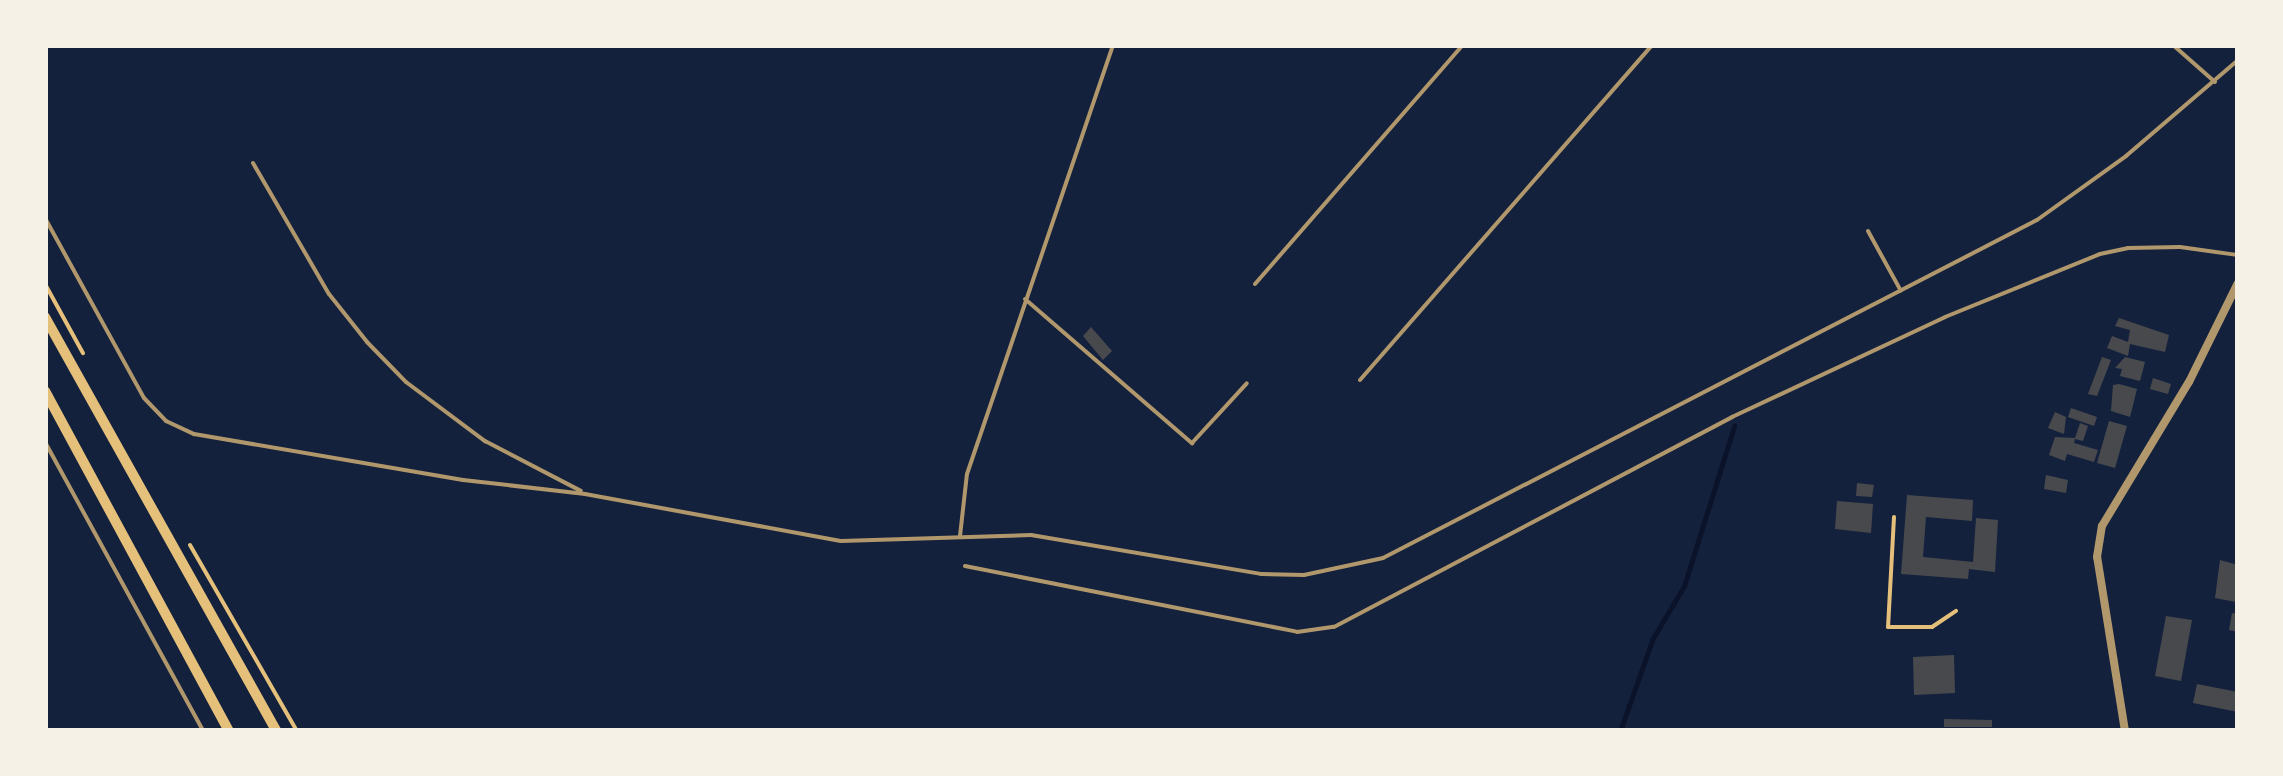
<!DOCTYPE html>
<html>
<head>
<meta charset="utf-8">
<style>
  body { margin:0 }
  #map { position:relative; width:2283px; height:776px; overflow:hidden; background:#14213d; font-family:"Varela Round",sans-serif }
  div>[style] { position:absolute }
  .stream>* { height:5px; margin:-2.5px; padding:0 2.5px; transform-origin:2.5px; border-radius:2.5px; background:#0b132b }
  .building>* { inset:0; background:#48494c }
  .path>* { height:4px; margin:-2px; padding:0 2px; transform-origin:2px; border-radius:2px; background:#e5c07b }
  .service>* { height:4px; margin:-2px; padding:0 2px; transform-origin:2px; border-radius:2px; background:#b1986c }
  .minor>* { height:8px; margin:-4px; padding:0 4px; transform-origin:4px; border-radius:4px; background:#b1986c }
  .secondary>* { height:10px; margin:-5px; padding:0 5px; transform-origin:5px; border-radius:5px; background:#e5c07b }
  span { translate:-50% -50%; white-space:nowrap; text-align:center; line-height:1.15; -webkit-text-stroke:8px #f6f1e7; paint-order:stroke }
  .frame { position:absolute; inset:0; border:48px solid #f6f1e7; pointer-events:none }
</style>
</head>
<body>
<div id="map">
  <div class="stream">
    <div style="left:1620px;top:731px;width:99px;rotate:-70.5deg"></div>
    <div style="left:1653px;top:638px;width:61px;rotate:-59.2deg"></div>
    <div style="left:1684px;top:586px;width:168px;rotate:-72.6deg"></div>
  </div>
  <div class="building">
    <div style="clip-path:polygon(2119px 318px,2169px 335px,2165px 352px,2130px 344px,2128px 356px,2107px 348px,2112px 336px,2128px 342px,2130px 330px,2115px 326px)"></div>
    <div style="clip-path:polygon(1091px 327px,1112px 351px,1103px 360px,1083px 336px)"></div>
    <div style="clip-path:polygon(2102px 357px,2111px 360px,2097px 396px,2088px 394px)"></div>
    <div style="clip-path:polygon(2125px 357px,2145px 362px,2140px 381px,2120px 376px,2122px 369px,2115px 368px)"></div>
    <div style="clip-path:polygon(2153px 378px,2171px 384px,2168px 394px,2150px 389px)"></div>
    <div style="clip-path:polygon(2119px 384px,2137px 389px,2130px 417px,2111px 411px,2113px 385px)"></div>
    <div style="clip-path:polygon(2071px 408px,2097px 417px,2094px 426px,2068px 417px)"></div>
    <div style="clip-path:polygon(2055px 412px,2066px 417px,2064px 434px,2048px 428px)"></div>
    <div style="clip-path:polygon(2109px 421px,2127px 426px,2115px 468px,2097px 463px)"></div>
    <div style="clip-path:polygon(2080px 423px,2088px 426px,2083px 441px,2075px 439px,2074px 443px,2098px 450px,2094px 462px,2067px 454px,2065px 461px,2049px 455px,2055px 437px,2075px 438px)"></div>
    <div style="clip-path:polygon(2046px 475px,2068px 480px,2066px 493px,2044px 489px)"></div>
    <div style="clip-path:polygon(1857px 483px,1874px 485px,1872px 497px,1856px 496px)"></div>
    <div style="clip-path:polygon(1907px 495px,1973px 500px,1972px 521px,1926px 517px,1923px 557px,1973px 562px,1976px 518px,1998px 520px,1995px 572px,1969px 569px,1968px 579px,1901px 574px)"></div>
    <div style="clip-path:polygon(1837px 501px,1873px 504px,1871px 533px,1835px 529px)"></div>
    <div style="clip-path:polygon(2220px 560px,2238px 565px,2236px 602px,2215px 598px)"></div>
    <div style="clip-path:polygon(2232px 613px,2238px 614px,2238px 632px,2229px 630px)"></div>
    <div style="clip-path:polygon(2166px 616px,2192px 620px,2181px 681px,2155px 676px)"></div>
    <div style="clip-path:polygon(1954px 655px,1955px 693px,1914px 695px,1913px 657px)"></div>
    <div style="clip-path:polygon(2197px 684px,2238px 692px,2238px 712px,2193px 703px)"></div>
    <div style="clip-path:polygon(1944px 719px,1992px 720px,1992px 727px,1944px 727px)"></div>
  </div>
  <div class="path">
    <div style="left:45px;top:284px;width:79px;rotate:61.2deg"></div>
    <div style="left:1894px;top:517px;width:110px;rotate:93.1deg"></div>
    <div style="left:1888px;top:627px;width:44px"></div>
    <div style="left:1932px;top:627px;width:29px;rotate:-34deg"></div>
    <div style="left:190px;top:545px;width:215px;rotate:60.1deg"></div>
  </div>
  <div class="service">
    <div style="left:2173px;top:45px;width:56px;rotate:41.4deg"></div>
    <div style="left:253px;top:163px;width:151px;rotate:59.9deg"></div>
    <div style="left:329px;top:294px;width:61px;rotate:51.6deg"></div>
    <div style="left:367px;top:342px;width:56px;rotate:45.7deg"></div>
    <div style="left:406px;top:382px;width:99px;rotate:36.8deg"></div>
    <div style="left:485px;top:441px;width:108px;rotate:27.5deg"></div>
    <div style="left:45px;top:218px;width:205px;rotate:61.2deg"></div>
    <div style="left:144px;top:398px;width:32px;rotate:46deg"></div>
    <div style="left:166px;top:421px;width:31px;rotate:25deg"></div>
    <div style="left:194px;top:434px;width:273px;rotate:9.7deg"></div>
    <div style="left:463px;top:480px;width:123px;rotate:6.5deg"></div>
    <div style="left:585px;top:494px;width:260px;rotate:10.4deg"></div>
    <div style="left:841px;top:541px;width:190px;rotate:-1.8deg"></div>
    <div style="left:1031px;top:535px;width:233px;rotate:9.6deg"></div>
    <div style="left:1261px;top:574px;width:43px;rotate:1.3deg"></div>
    <div style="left:1304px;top:575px;width:81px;rotate:-12.1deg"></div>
    <div style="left:1383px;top:558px;width:736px;rotate:-27.33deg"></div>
    <div style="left:2037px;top:220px;width:110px;rotate:-35.7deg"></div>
    <div style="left:2126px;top:156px;width:148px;rotate:-40.6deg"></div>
    <div style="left:1868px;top:231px;width:68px;rotate:61.2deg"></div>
    <div style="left:1255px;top:284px;width:317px;rotate:-49deg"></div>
    <div style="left:1025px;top:299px;width:221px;rotate:40.8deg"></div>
    <div style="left:1192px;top:443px;width:81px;rotate:-47.5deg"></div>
    <div style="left:1360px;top:380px;width:444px;rotate:-48.9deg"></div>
    <div style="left:45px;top:442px;width:329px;rotate:61.3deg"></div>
    <div style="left:960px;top:536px;width:62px;rotate:-83.6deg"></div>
    <div style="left:967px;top:474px;width:453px;rotate:-71.2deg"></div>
    <div style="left:965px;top:566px;width:338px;rotate:11.2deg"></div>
    <div style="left:1297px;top:632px;width:37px;rotate:-8deg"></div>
    <div style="left:1334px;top:627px;width:450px;rotate:-27.8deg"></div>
    <div style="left:1732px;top:417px;width:235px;rotate:-25.1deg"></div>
    <div style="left:1945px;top:317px;width:167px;rotate:-22.1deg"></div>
    <div style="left:2100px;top:254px;width:29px;rotate:-12deg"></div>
    <div style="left:2128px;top:248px;width:52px;rotate:-1.1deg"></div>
    <div style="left:2180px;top:247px;width:59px;rotate:7.9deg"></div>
  </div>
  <div class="minor">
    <div style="left:2125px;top:731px;width:176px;rotate:-99.1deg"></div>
    <div style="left:2097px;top:557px;width:31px;rotate:-81deg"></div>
    <div style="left:2102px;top:526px;width:168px;rotate:-58.9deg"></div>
    <div style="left:2189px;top:382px;width:110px;rotate:-63.7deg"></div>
  </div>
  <div class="secondary">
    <div style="left:45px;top:317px;width:474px;rotate:60.8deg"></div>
    <div style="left:45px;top:391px;width:387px;rotate:61.6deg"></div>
  </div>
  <div class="frame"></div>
</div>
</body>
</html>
